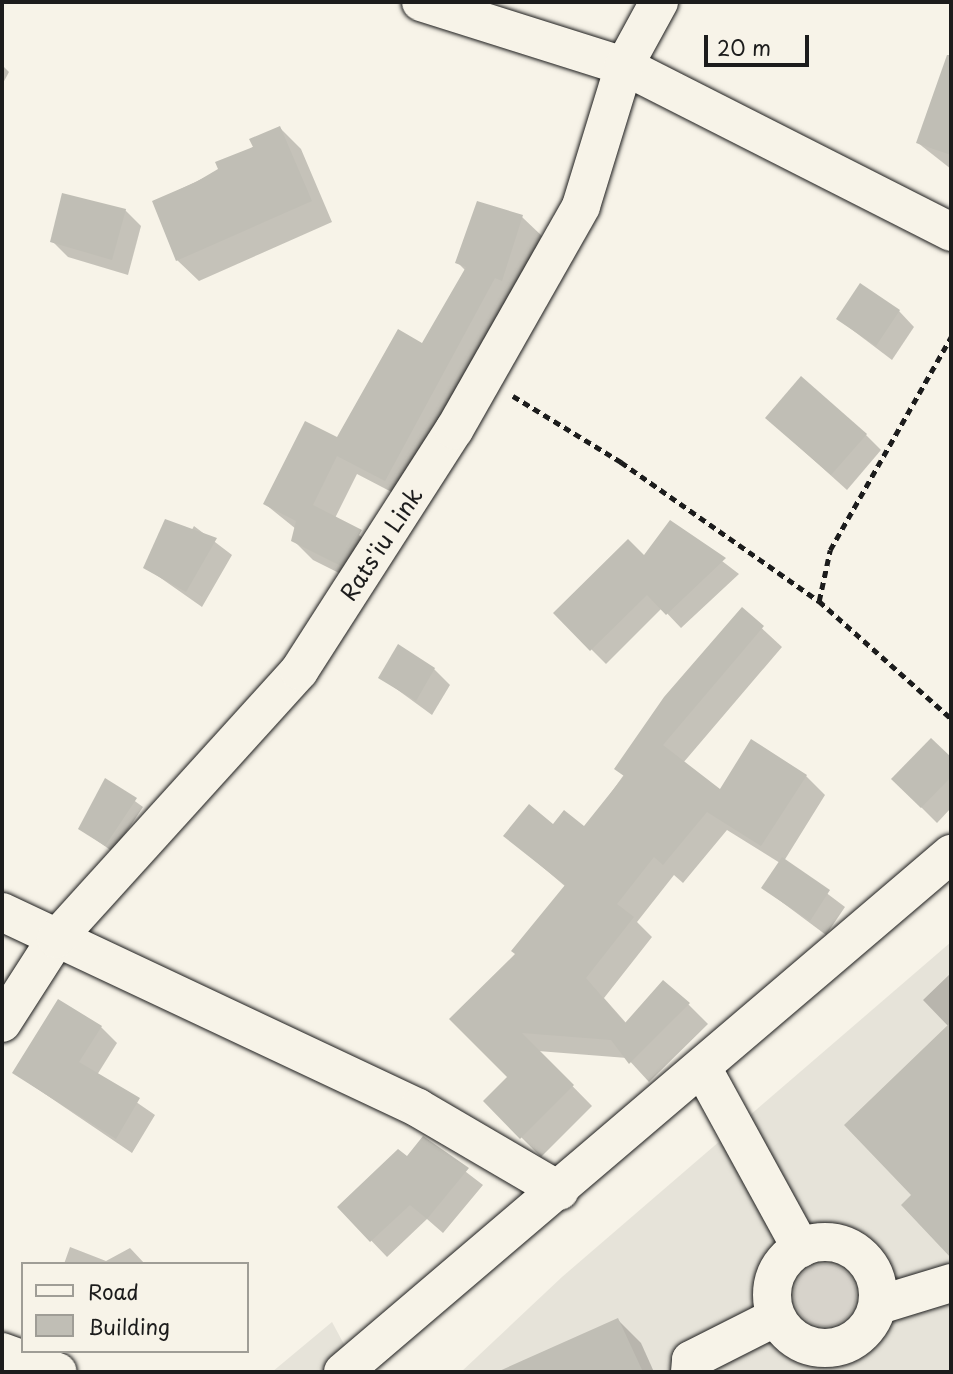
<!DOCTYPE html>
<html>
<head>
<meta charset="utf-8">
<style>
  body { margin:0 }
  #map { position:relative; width:953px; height:1374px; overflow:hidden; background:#f7f3e8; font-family:"Playpen Sans",sans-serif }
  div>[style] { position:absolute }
  .built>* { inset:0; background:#e6e3d9 }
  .green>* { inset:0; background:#d7d3cb }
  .round { border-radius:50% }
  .shadow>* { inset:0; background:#0003 }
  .building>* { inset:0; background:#c0beb5 }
  .path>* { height:4.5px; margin-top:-2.25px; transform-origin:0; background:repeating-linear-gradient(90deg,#1c1c1c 0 7px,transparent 0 12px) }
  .roads { filter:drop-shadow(0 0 2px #1c1c1c) drop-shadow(0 0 2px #1c1c1c) }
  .minor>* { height:38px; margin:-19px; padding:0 19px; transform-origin:19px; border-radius:19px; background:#f7f3e8 }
  .minor>.ring { margin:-19px; padding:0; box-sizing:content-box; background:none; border:38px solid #f7f3e8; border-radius:50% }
  .major>* { height:38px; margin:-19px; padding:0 19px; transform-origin:19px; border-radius:19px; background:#f7f3e8 }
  span { translate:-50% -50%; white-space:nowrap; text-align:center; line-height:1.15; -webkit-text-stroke:6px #f7f3e8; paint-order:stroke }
  .street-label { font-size:23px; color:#1c1c1c }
  .frame { position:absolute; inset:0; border:4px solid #1c1c1c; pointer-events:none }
  .legend { position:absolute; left:21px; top:1262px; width:228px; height:91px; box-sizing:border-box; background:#f7f3e8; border:2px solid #9f9d96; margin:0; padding:9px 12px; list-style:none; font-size:21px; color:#1c1c1c }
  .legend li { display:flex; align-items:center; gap:14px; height:35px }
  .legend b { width:35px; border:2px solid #9f9d96 }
  .scale { position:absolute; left:704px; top:35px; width:105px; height:32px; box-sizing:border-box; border:4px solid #1c1c1c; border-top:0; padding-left:9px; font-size:21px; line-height:24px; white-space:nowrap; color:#1c1c1c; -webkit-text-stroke:5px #f7f3e8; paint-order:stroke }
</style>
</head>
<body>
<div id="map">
  <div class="built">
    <div style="clip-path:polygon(951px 942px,951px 1372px,461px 1372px,562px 1277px)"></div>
    <div style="clip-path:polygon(332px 1322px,359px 1372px,272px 1372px)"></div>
  </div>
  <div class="green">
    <div class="round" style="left:794px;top:1264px;width:62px;height:62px"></div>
  </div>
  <div class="shadow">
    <div style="clip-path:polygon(2px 65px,9px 72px,2px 85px)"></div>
    <div style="clip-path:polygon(938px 85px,951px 90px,951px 169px,918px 143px)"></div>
    <div style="clip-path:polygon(280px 128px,301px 149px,332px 222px,199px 281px,177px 260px,154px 202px,220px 170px)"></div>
    <div style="clip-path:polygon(478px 203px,522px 217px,542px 236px,405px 499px,357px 474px,335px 518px,380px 550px,361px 584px,313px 560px,293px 540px,296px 529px,265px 504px,338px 439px,422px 345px,466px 271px,457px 262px)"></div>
    <div style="clip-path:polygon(125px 210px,141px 226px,128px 275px,68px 257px,52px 241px)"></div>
    <div style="clip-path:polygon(899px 311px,914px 327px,892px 360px,838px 319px)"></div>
    <div style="clip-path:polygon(767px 418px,866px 435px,881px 450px,847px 490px)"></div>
    <div style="clip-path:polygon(166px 521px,189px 535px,194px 526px,232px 555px,202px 607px,145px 567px)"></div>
    <div style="clip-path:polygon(671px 522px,739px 574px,681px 628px,662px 608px,606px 664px,555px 613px,644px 558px)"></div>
    <div style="clip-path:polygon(742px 610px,782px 647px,683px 763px,720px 791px,806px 776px,825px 795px,784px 861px,845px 907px,826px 935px,763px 888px,780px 863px,727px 830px,683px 883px,674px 875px,637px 922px,652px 937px,604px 998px,627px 1024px,688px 1004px,708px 1024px,649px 1082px,627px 1058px,538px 1051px,592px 1106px,541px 1157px,485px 1101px,509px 1077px,517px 954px,566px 887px,506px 836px,553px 826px,585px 829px)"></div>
    <div style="clip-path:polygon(434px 669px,450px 685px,432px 715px,380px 677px)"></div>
    <div style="clip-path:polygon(931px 740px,951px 760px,951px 808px,937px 823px,893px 779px)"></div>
    <div style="clip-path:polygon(106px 780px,143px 807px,113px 852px,81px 829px)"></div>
    <div style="clip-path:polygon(951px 973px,951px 1255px,903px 1205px,914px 1195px,949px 1027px,923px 1000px)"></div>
    <div style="clip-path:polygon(101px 1027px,117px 1043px,97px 1075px,155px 1115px,132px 1153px,14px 1073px)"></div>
    <div style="clip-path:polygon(423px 1139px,483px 1185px,443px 1233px,427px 1219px,387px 1257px,339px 1207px,407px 1158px)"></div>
    <div style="clip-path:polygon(70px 1247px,106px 1261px,130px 1248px,145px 1264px,64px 1264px)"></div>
    <div style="clip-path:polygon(618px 1320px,641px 1343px,654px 1372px,534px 1372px,528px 1360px)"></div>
  </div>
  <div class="building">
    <div style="clip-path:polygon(947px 55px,951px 55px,951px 155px,916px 143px)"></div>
    <div style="clip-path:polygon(280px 126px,312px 201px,176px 261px,152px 201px,196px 182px,218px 169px,215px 162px,253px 147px,249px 139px)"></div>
    <div style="clip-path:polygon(62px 193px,126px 209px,112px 260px,50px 242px)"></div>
    <div style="clip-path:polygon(477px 201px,523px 215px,502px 281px,495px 278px,385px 481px,337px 456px,313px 505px,362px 530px,341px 566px,291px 541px,296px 521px,263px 504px,305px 421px,337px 437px,398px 329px,422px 343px,466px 267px,455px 263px)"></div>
    <div style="clip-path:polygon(860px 283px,900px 310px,876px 346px,836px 319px)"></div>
    <div style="clip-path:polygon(801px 376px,867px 434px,831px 475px,765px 418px)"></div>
    <div style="clip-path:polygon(165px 519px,217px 538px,186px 592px,143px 568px)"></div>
    <div style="clip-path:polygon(670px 520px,726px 558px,666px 615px,647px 595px,590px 651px,553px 613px,628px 539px,644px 555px)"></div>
    <div style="clip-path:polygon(742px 607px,764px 626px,663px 745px,720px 789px,751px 739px,807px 775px,761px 846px,707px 812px,663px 865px,654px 857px,617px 904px,634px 917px,586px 978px,625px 1023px,663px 980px,690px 1003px,629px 1064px,611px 1040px,522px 1033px,574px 1085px,520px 1139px,483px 1101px,507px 1077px,449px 1019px,515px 954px,511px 951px,565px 885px,503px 836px,529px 804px,553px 824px,564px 810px,584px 826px,624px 776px,614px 769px,664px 697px)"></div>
    <div style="clip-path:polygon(398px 644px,435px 668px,416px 701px,378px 678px)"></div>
    <div style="clip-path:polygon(931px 738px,951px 757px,951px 777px,921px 808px,891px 779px)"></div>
    <div style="clip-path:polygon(105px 778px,137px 798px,105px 846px,78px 829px)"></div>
    <div style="clip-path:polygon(782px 857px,830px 890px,810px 921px,761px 888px)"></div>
    <div style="clip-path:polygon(58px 999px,102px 1026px,79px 1062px,140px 1098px,116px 1139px,12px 1073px)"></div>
    <div style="clip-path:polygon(951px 1022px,951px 1258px,901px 1205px,911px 1195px,844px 1125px)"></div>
    <div style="clip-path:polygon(423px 1136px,469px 1168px,427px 1219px,410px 1205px,370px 1242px,337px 1207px,398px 1149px,407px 1156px)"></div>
    <div style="clip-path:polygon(618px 1318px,643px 1372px,497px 1372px)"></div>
  </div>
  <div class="path">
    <div style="left:513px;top:396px;width:127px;rotate:31.4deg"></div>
    <div style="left:621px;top:462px;width:242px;rotate:35.1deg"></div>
    <div style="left:819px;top:601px;width:176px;rotate:41.6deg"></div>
    <div style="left:819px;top:601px;width:52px;rotate:-77.8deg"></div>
    <div style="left:830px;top:550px;width:245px;rotate:-60.4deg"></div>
  </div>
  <div class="roads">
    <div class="minor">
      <div style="left:421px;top:2px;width:213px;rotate:17.5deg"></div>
      <div style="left:624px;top:66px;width:367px;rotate:26.9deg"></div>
      <div style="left:2px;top:912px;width:460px;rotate:25.2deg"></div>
      <div style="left:418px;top:1108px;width:164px;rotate:30.3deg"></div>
      <div style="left:2px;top:1023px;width:100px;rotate:-57.3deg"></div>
      <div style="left:56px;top:939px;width:362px;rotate:-47.8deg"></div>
      <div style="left:299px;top:671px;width:287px;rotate:-57.3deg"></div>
      <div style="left:454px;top:430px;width:257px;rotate:-60.4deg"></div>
      <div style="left:581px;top:206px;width:146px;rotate:-72.9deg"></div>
      <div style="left:624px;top:66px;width:73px;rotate:-61.3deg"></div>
      <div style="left:704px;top:1071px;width:202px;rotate:61.3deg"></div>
      <div class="ring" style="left:772px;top:1242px;width:68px;height:68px"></div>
      <div style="left:879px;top:1305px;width:75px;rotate:-17deg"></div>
      <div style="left:2px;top:1352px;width:59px;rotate:19.7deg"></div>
      <div style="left:690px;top:1372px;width:12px;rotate:-85deg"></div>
      <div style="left:691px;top:1360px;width:95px;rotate:-26.8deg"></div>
    </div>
    <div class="major">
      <div style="left:343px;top:1372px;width:799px;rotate:-40.43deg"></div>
    </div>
  </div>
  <div class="street-label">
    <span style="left:381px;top:544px;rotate:-57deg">Rats'iu Link</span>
  </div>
  <div class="frame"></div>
  <ul class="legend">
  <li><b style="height:9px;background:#f7f3e8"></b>Road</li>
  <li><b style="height:19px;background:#c0beb5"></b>Building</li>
  </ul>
  <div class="scale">20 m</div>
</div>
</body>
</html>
